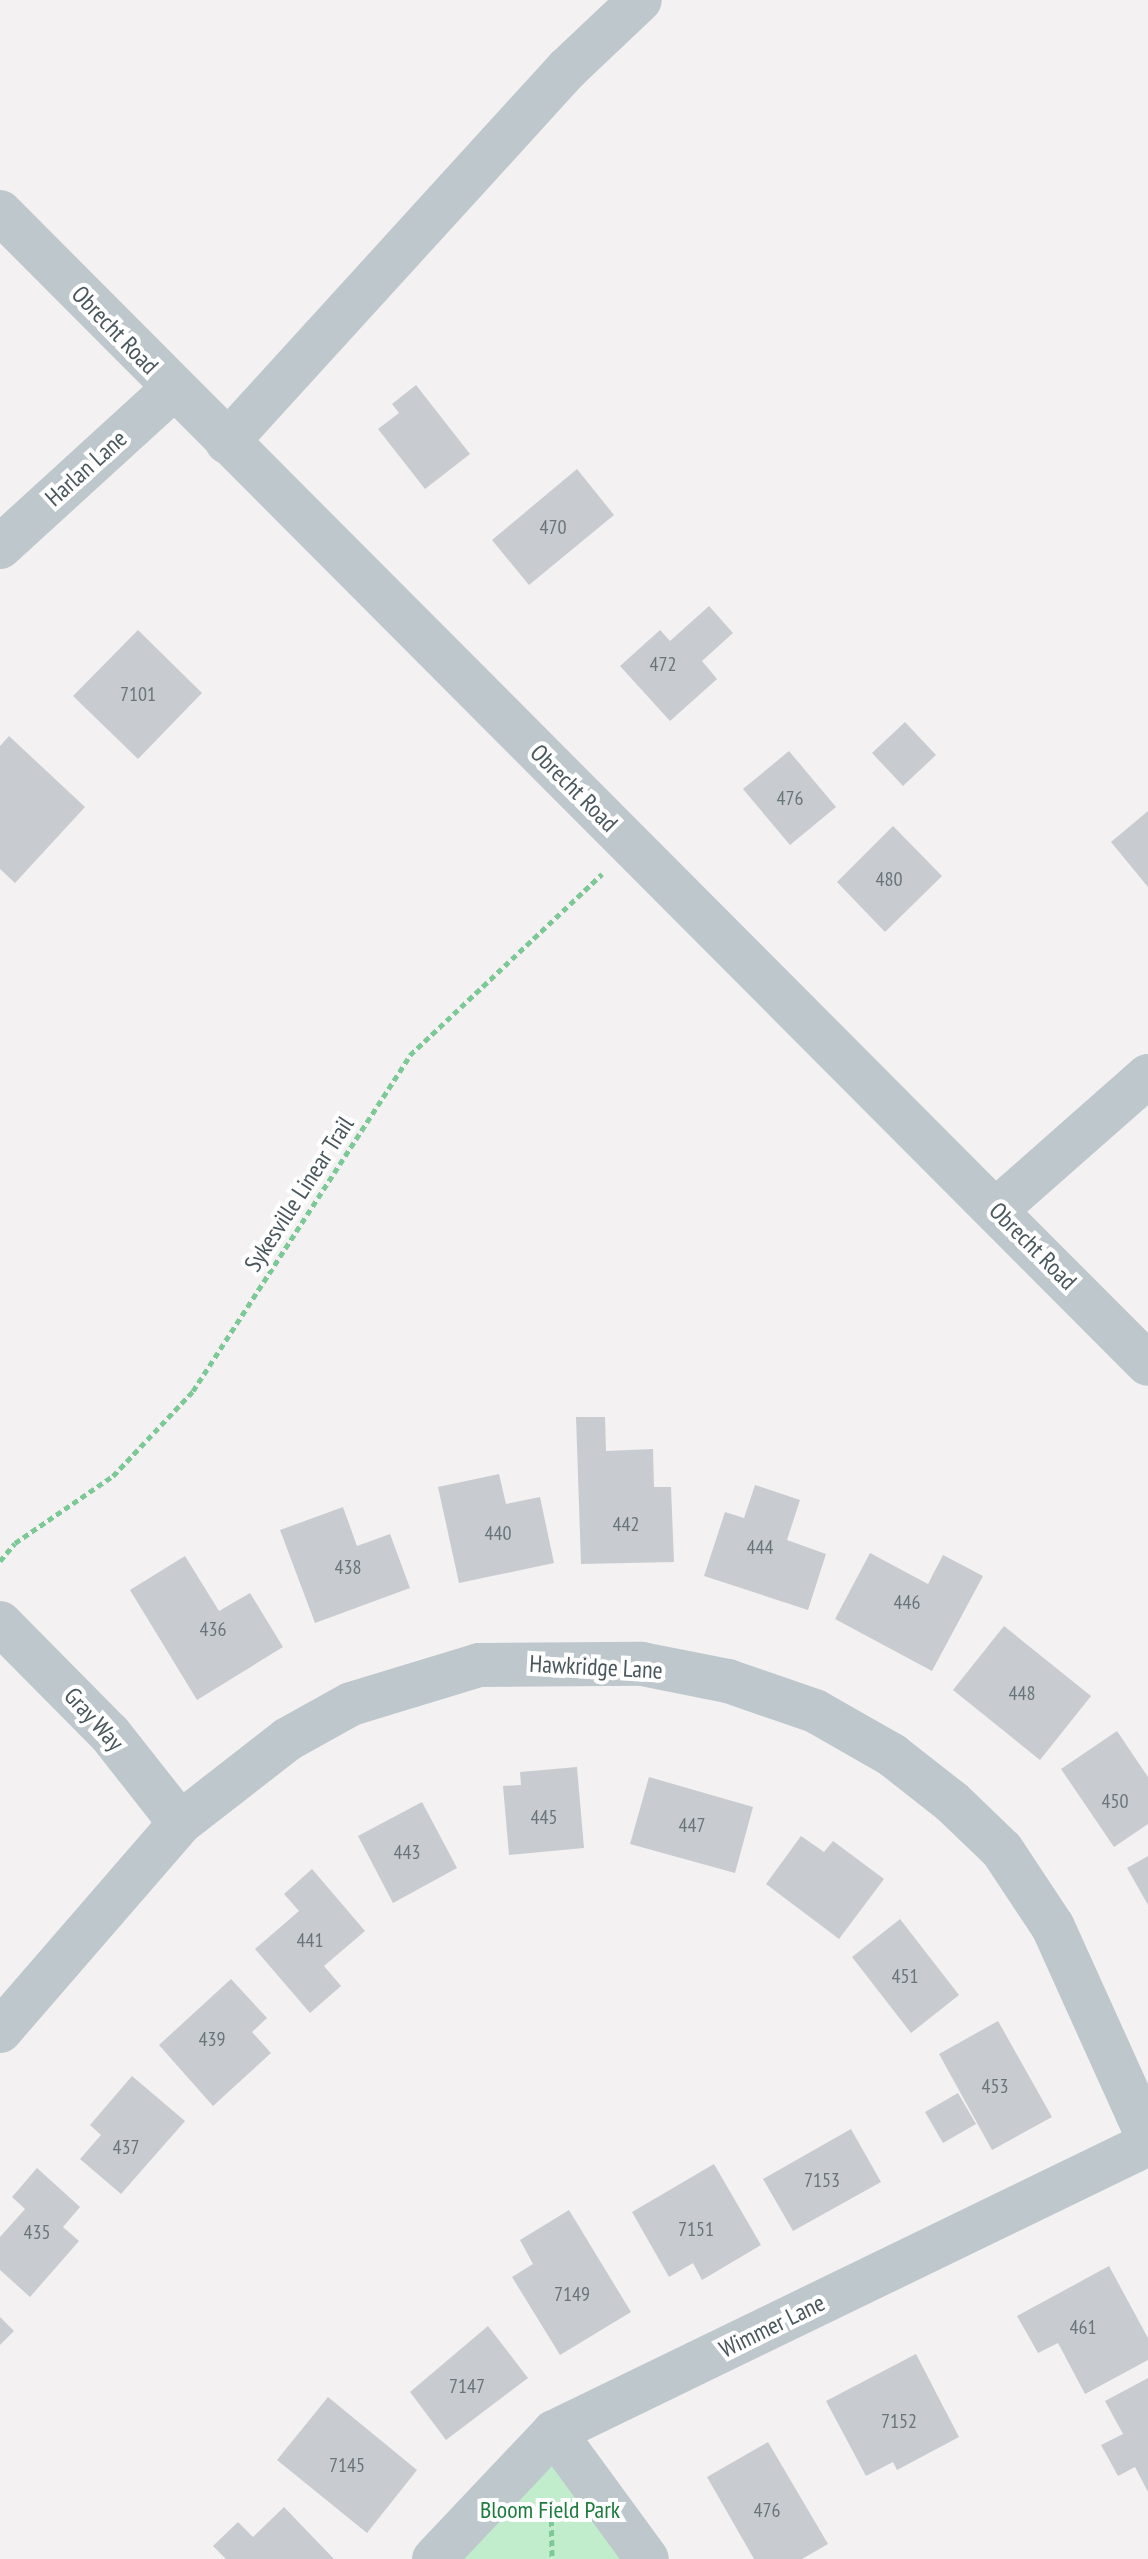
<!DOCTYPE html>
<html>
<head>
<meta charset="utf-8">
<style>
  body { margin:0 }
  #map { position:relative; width:1148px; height:2559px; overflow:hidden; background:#f3f1f1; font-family:"PT Sans Narrow",sans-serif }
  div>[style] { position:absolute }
  .green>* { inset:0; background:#c2edcc }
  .building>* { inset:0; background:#c8ccd0 }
  .path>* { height:5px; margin-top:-2.5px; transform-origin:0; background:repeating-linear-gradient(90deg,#7cc997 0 6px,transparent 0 10px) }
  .minor>* { height:44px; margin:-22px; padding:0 22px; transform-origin:22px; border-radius:22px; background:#bdc7cc }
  span { translate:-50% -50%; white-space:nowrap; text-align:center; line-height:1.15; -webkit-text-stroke:8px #fff; paint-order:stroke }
  .number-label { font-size:20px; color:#69747a }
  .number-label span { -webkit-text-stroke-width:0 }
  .street-label { font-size:24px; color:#49575d }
  .park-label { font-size:24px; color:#1d7b3e }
</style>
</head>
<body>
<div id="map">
  <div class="green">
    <div style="clip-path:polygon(554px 2432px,645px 2559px,445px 2559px)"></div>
  </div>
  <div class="building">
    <div style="clip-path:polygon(416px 385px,470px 454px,425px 489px,378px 429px,399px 413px,392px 404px)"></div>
    <div style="clip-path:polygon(577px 469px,614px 515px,529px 585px,492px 540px)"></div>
    <div style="clip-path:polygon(709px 606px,733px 633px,702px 661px,717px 679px,670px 721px,620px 666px,660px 630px,670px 641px)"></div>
    <div style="clip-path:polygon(138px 630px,202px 693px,138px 759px,73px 696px)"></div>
    <div style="clip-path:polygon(905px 722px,936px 755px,903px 786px,872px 753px)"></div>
    <div style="clip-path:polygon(9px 736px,85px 807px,15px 883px,0 869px,0 746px)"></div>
    <div style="clip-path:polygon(789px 751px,836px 807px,790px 845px,743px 789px)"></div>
    <div style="clip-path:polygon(1148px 811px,1148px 887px,1111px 842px)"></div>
    <div style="clip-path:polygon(893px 826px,942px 876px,885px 932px,837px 882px)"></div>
    <div style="clip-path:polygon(576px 1417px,605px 1417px,606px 1451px,653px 1449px,654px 1487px,671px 1487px,674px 1562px,581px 1564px)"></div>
    <div style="clip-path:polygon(499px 1474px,506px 1504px,540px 1497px,554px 1563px,459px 1583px,438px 1487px)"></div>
    <div style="clip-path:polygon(755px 1485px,800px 1500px,787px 1540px,826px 1554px,808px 1610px,704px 1576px,725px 1512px,744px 1518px)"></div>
    <div style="clip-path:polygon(343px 1507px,357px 1546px,390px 1534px,410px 1588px,315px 1623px,280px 1530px)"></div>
    <div style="clip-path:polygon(870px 1553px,928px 1584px,943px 1555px,983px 1576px,932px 1671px,835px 1619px)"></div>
    <div style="clip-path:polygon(185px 1556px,219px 1611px,250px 1593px,283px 1647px,197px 1700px,130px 1590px)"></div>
    <div style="clip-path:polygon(1004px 1626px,1091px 1696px,1040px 1760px,953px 1690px)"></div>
    <div style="clip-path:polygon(1117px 1731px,1148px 1777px,1148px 1824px,1114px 1847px,1061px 1769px)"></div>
    <div style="clip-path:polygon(577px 1767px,584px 1848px,509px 1855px,503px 1786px,521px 1785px,520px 1772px)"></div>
    <div style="clip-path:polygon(649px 1777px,753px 1807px,735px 1873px,630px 1844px)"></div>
    <div style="clip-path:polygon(422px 1802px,457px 1868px,393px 1903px,358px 1836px)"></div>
    <div style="clip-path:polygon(801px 1836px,824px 1852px,833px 1841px,884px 1879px,839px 1939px,766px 1884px)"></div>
    <div style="clip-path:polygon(1148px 1856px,1148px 1905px,1127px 1868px)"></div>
    <div style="clip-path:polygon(312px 1869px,365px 1931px,324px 1966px,341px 1986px,310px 2013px,255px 1949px,299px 1911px,284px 1894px)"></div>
    <div style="clip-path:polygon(900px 1919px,959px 1995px,911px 2033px,852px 1957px)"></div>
    <div style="clip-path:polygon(231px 1979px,267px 2018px,252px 2032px,271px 2053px,213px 2106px,159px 2045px)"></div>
    <div style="clip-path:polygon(998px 2021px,1052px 2117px,992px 2150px,939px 2054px)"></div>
    <div style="clip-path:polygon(132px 2076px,185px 2121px,121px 2194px,80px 2159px,101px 2135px,90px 2125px)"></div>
    <div style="clip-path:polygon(958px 2093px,976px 2124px,943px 2143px,925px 2112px)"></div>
    <div style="clip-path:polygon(851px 2129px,881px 2182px,793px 2231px,763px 2179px)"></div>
    <div style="clip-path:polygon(714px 2164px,761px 2245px,702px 2280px,693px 2263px,669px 2277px,632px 2212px)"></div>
    <div style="clip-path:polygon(37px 2168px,80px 2207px,63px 2227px,79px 2241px,30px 2297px,0 2270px,0 2237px,25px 2209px,12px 2197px)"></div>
    <div style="clip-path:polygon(569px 2210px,631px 2312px,560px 2355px,512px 2277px,533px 2264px,520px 2240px)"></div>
    <div style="clip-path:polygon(1109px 2266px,1148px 2338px,1148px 2360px,1085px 2394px,1058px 2343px,1038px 2353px,1017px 2316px)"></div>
    <div style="clip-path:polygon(0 2317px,14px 2331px,0 2345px)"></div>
    <div style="clip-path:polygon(488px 2326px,528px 2378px,446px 2440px,410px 2392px)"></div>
    <div style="clip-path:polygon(916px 2354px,959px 2437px,897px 2470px,893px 2462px,866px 2476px,826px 2401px)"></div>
    <div style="clip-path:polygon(1148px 2378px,1148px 2492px,1135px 2467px,1118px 2476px,1101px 2445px,1123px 2434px,1105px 2401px)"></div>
    <div style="clip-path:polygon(328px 2397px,417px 2470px,367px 2533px,277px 2460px)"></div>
    <div style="clip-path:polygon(768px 2442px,828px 2544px,802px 2559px,754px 2559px,707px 2477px)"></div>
    <div style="clip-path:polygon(284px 2507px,334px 2559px,226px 2559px,213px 2546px,238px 2522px,253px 2537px)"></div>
  </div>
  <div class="path">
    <div style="left:0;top:1561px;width:23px;rotate:-50deg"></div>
    <div style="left:15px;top:1543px;width:119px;rotate:-34.4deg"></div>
    <div style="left:113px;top:1476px;width:117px;rotate:-46.7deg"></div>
    <div style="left:193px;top:1391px;width:400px;rotate:-57.1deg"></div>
    <div style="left:410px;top:1055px;width:264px;rotate:-43.3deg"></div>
    <div style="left:551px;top:2500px;width:59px;rotate:89deg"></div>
  </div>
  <div class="minor">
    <div style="left:0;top:212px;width:1626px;rotate:45.1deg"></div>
    <div style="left:227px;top:442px;width:505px;rotate:-47.65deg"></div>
    <div style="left:567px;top:69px;width:100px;rotate:-43.4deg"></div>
    <div style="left:0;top:547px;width:234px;rotate:-42.4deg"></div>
    <div style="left:997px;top:1209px;width:201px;rotate:-41.4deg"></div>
    <div style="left:0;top:1623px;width:156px;rotate:45.3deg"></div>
    <div style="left:110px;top:1734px;width:113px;rotate:51.8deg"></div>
    <div style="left:0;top:2031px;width:275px;rotate:-49.1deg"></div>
    <div style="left:180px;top:1823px;width:137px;rotate:-37.9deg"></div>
    <div style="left:288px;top:1739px;width:72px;rotate:-29.1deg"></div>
    <div style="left:351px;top:1704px;width:134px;rotate:-16.9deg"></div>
    <div style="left:479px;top:1665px;width:163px;rotate:-0.4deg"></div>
    <div style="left:642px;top:1664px;width:88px;rotate:11.2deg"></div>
    <div style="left:728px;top:1681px;width:92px;rotate:19deg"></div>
    <div style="left:815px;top:1711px;width:89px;rotate:29.7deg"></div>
    <div style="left:892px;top:1755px;width:76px;rotate:38.1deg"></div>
    <div style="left:952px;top:1802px;width:69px;rotate:43.8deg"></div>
    <div style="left:1002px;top:1850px;width:92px;rotate:56.5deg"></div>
    <div style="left:1053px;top:1927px;width:230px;rotate:65.7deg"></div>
    <div style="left:554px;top:2432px;width:157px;rotate:53.8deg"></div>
    <div style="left:434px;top:2559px;width:175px;rotate:-46.6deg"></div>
    <div style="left:554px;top:2432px;width:660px;rotate:-25.87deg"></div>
  </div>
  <div class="number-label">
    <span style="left:553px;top:527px">470</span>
    <span style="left:663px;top:664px">472</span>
    <span style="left:138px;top:694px">7101</span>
    <span style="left:790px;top:798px">476</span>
    <span style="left:889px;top:879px">480</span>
    <span style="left:626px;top:1524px">442</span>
    <span style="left:498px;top:1533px">440</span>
    <span style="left:760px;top:1547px">444</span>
    <span style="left:348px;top:1567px">438</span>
    <span style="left:907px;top:1602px">446</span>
    <span style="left:213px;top:1629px">436</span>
    <span style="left:1022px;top:1693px">448</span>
    <span style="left:1115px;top:1801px">450</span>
    <span style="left:544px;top:1817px">445</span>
    <span style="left:692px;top:1825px">447</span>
    <span style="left:407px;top:1852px">443</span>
    <span style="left:310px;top:1940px">441</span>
    <span style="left:905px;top:1976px">451</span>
    <span style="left:212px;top:2039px">439</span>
    <span style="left:995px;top:2086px">453</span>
    <span style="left:126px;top:2147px">437</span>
    <span style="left:822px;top:2180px">7153</span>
    <span style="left:696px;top:2229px">7151</span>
    <span style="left:37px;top:2232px">435</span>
    <span style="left:572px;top:2294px">7149</span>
    <span style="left:1083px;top:2327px">461</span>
    <span style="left:467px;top:2386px">7147</span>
    <span style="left:899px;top:2421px">7152</span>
    <span style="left:347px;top:2465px">7145</span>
    <span style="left:767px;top:2510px">476</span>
  </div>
  <div class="street-label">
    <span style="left:115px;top:330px;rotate:46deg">Obrecht Road</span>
    <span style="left:86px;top:468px;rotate:-42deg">Harlan Lane</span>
    <span style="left:574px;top:788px;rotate:45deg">Obrecht Road</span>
    <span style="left:299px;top:1194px;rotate:-57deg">Sykesville Linear Trail</span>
    <span style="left:1033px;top:1246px;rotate:45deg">Obrecht Road</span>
    <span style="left:596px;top:1667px;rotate:3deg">Hawkridge Lane</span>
    <span style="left:94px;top:1719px;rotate:48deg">Gray Way</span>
    <span style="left:772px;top:2326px;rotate:-26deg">Wimmer Lane</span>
  </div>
  <div class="park-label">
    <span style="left:550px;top:2510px">Bloom Field Park</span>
  </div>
</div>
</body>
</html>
